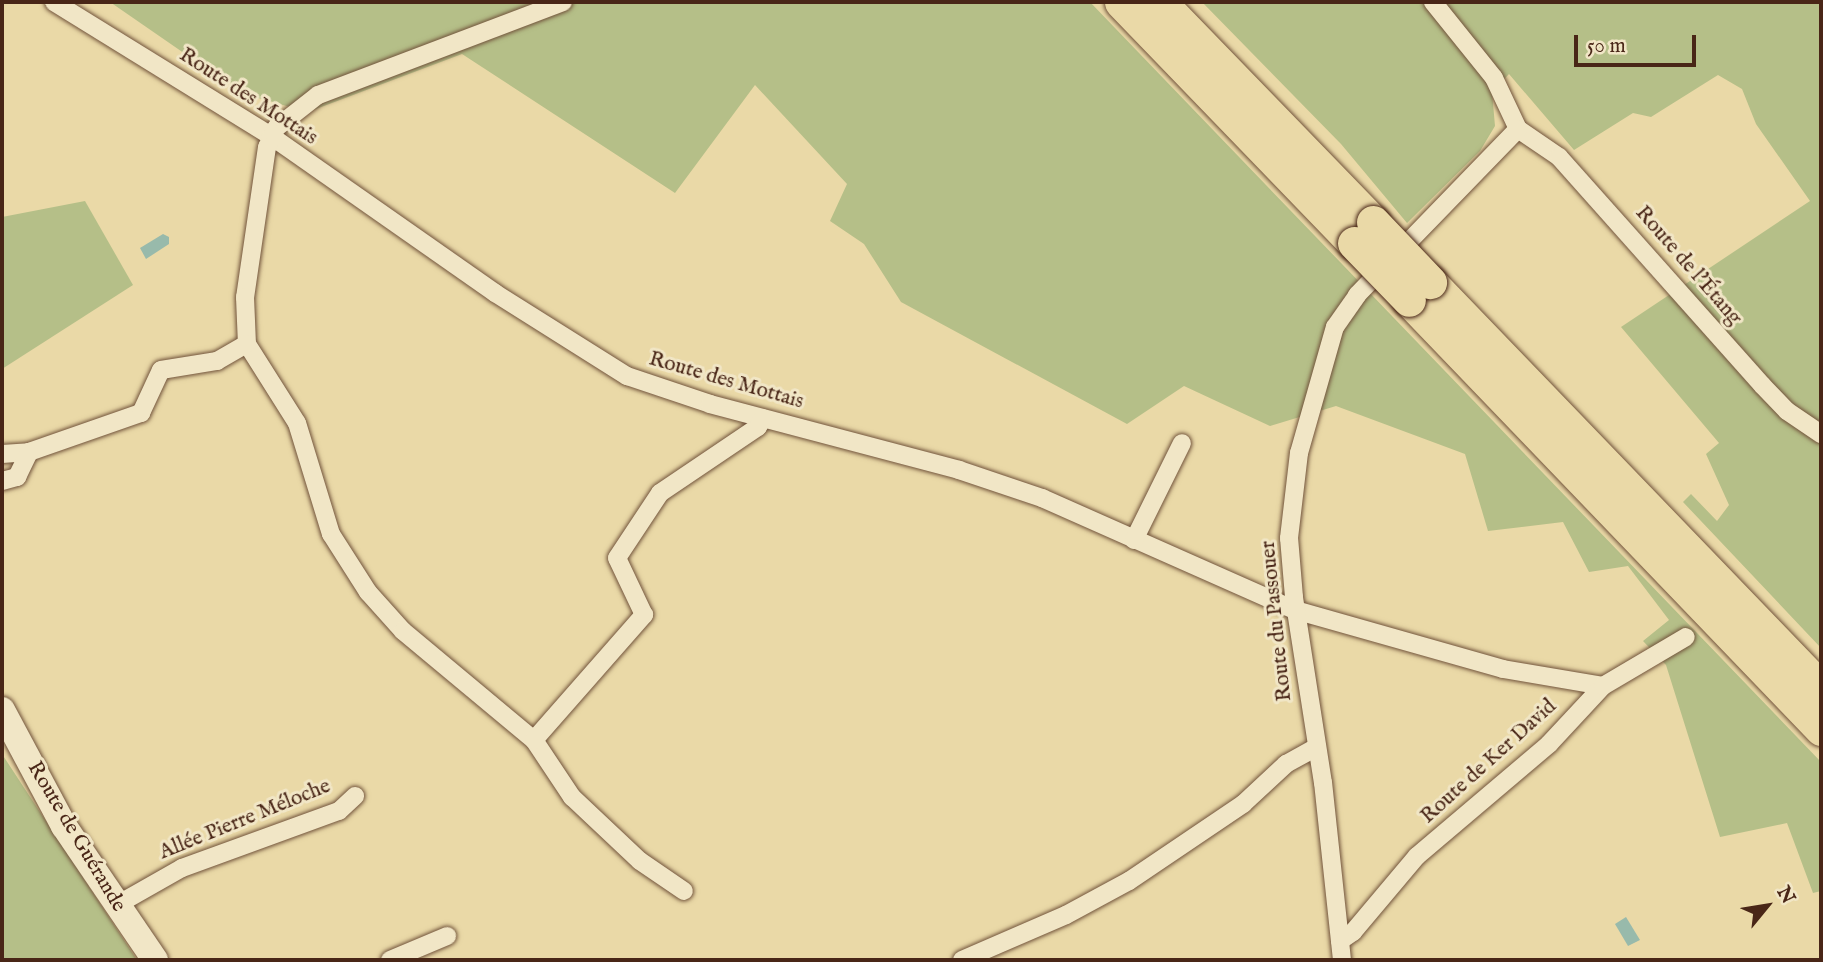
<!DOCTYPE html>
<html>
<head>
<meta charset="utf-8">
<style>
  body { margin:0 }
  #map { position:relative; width:1823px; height:962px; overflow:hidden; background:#ead9a7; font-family:"IM FELL English",serif }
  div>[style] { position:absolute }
  .green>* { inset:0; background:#b5bf88 }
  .water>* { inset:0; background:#98baab }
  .roads { filter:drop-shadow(0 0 2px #71533b) drop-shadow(0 0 2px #71533b) }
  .street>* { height:18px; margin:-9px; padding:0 9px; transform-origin:9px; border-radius:9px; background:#f1e6c6 }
  .secondary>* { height:26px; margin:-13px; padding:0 13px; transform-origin:13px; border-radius:13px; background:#f1e6c6 }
  .highway>* { height:33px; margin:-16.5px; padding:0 16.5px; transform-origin:16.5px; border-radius:16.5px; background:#ead9a7 }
  .bridges { filter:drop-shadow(0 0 2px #492617) drop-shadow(0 0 2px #492617) }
  .highway-bridge>* { height:33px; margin:-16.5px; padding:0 16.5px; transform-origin:16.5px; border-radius:16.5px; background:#ead9a7 }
  span { translate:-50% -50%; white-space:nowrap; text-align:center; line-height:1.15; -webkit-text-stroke:6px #f1e6c6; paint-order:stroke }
  .street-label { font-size:21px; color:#492617 }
  .frame { position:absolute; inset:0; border:4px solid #492617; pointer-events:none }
  .north { position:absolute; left:1732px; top:871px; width:70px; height:70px; -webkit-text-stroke:5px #f1e6c6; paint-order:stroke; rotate:60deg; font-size:19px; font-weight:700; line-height:28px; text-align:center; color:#492617 }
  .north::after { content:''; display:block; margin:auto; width:24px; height:32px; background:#492617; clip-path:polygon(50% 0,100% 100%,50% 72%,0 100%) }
  .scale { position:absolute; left:1574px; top:35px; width:122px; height:32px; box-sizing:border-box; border:4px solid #492617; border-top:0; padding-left:9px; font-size:21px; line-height:24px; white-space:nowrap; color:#492617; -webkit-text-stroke:5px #f1e6c6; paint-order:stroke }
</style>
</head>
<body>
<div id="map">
  <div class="green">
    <div style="clip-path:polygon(110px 2px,1090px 2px,1821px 762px,1821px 891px,1813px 893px,1787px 823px,1720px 837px,1666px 665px,1643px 641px,1669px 620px,1628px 566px,1589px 572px,1563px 522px,1488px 531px,1465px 454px,1336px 406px,1270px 426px,1184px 386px,1127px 424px,901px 302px,864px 244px,830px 221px,847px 184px,755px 85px,675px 193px,462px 54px,308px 112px,258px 98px,220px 78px)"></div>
    <div style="clip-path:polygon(1202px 2px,1821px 2px,1821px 648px,1683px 502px,1691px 494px,1717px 521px,1729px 505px,1706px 454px,1719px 443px,1621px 327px,1810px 201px,1756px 124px,1742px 89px,1718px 75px,1651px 117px,1633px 113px,1574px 150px,1509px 74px,1492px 92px,1495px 126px,1480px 151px,1407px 223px,1341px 144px)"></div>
    <div style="clip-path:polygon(85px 201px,133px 285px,2px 369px,2px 217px)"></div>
    <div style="clip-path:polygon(2px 754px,19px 780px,137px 960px,2px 960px)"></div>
  </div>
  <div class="water">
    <div style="clip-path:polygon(163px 234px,169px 237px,169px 244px,146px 259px,140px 248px)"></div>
    <div style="clip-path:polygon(1626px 917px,1640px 940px,1628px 946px,1615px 924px)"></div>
  </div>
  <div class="roads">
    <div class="street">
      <div style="left:54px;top:2px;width:255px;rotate:31.7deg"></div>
      <div style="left:271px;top:136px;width:274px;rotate:35deg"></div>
      <div style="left:495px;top:293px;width:156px;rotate:32.2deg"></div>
      <div style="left:627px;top:376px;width:88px;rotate:18.6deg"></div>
      <div style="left:710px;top:404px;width:258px;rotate:14.8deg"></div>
      <div style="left:959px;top:470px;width:88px;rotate:18.6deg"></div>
      <div style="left:1042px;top:498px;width:277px;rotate:23.9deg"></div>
      <div style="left:1295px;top:610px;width:216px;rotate:15.8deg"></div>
      <div style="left:1503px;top:669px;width:101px;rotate:9.6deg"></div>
      <div style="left:563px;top:2px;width:262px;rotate:159.2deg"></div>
      <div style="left:318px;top:95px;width:53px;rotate:141.8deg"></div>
      <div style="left:276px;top:128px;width:21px;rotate:115deg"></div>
      <div style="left:267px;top:147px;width:152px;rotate:98.3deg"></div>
      <div style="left:245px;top:297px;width:47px;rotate:87.6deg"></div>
      <div style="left:247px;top:344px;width:93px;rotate:57.7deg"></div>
      <div style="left:297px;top:423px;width:116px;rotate:73deg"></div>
      <div style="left:331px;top:534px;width:69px;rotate:57.5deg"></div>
      <div style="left:368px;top:592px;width:52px;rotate:48.1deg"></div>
      <div style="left:403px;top:631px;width:170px;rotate:39.8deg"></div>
      <div style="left:534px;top:740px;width:69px;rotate:56.3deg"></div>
      <div style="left:572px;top:797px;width:93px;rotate:43.3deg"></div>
      <div style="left:640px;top:861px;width:53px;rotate:34.3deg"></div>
      <div style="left:1433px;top:2px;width:97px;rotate:51.2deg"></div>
      <div style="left:1494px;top:78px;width:56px;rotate:64.8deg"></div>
      <div style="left:1518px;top:129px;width:50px;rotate:34.3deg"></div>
      <div style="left:1559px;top:157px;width:305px;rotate:48.3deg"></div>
      <div style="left:1762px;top:385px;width:36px;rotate:46deg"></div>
      <div style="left:1787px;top:411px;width:41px;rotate:34.1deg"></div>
      <div style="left:2px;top:454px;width:27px;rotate:-4deg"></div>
      <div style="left:29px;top:452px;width:119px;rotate:-19.2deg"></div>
      <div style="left:141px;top:413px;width:47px;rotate:-65.1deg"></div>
      <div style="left:161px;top:370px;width:57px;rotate:-9.1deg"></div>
      <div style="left:217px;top:361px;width:34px;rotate:-30deg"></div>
      <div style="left:2px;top:481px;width:16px;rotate:-15deg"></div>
      <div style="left:17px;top:477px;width:28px;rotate:-64deg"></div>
      <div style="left:1134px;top:540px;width:108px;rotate:-63.7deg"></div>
      <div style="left:534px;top:740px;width:167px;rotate:-48.7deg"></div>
      <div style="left:644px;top:615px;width:63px;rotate:-115.3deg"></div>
      <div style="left:617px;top:558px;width:78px;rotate:-56.5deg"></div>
      <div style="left:660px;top:493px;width:118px;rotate:-34deg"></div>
      <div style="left:758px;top:427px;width:10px;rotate:-61deg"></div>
      <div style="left:115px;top:906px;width:77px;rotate:-29.6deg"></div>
      <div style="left:182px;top:868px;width:167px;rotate:-20deg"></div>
      <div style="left:339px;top:811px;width:22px;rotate:-43deg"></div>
      <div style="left:1340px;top:941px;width:16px;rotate:-35deg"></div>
      <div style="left:1353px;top:932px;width:99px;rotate:-49.9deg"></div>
      <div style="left:1417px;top:856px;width:173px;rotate:-40.3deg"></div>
      <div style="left:1549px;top:744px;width:79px;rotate:-47deg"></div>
      <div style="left:1603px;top:686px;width:96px;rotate:-30.6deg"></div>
      <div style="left:390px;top:960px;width:62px;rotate:-22.8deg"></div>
      <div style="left:962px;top:960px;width:113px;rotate:-23.4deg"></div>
      <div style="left:1066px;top:915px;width:72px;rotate:-28.4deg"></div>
      <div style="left:1129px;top:881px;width:138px;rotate:-34deg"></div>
      <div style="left:1243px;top:804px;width:59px;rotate:-42.9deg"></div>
      <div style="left:1286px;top:764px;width:35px;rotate:-29deg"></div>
      <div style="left:1342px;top:960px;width:178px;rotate:-96.1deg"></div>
      <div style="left:1323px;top:783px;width:188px;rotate:-98.9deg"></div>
      <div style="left:1294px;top:597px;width:59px;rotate:-94.8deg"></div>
      <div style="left:1289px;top:538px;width:86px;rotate:-83.3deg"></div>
      <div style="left:1299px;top:453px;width:131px;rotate:-74.1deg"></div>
      <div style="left:1335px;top:327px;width:39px;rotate:-55deg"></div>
      <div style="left:1357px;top:295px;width:231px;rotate:-45.9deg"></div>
    </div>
    <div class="secondary">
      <div style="left:2px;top:710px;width:132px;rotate:61.9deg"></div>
      <div style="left:64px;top:826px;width:162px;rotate:55.8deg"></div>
    </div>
    <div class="highway">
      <div style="left:1121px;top:2px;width:335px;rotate:46deg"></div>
      <div style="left:1160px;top:2px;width:306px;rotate:45.9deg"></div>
      <div style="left:1430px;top:282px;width:564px;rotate:46.08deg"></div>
      <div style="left:1409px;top:300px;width:595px;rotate:46.16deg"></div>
    </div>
  </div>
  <div class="bridges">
    <div class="highway-bridge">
      <div style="left:1373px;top:222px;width:83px;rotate:46.5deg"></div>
      <div style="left:1354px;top:243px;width:79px;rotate:46deg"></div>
    </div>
  </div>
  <div class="street-label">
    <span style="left:248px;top:97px;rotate:33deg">Route des Mottais</span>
    <span style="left:1688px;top:266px;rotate:49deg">Route de l'Étang</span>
    <span style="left:726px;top:381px;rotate:16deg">Route des Mottais</span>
    <span style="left:1277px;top:621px;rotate:-96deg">Route du Passouer</span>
    <span style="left:1489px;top:762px;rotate:-42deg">Route de Ker David</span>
    <span style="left:245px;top:820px;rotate:-22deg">Allée Pierre Méloche</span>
    <span style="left:76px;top:837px;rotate:59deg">Route de Guérande</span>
  </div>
  <div class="frame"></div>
  <div class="north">N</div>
  <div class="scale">50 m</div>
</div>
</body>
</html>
